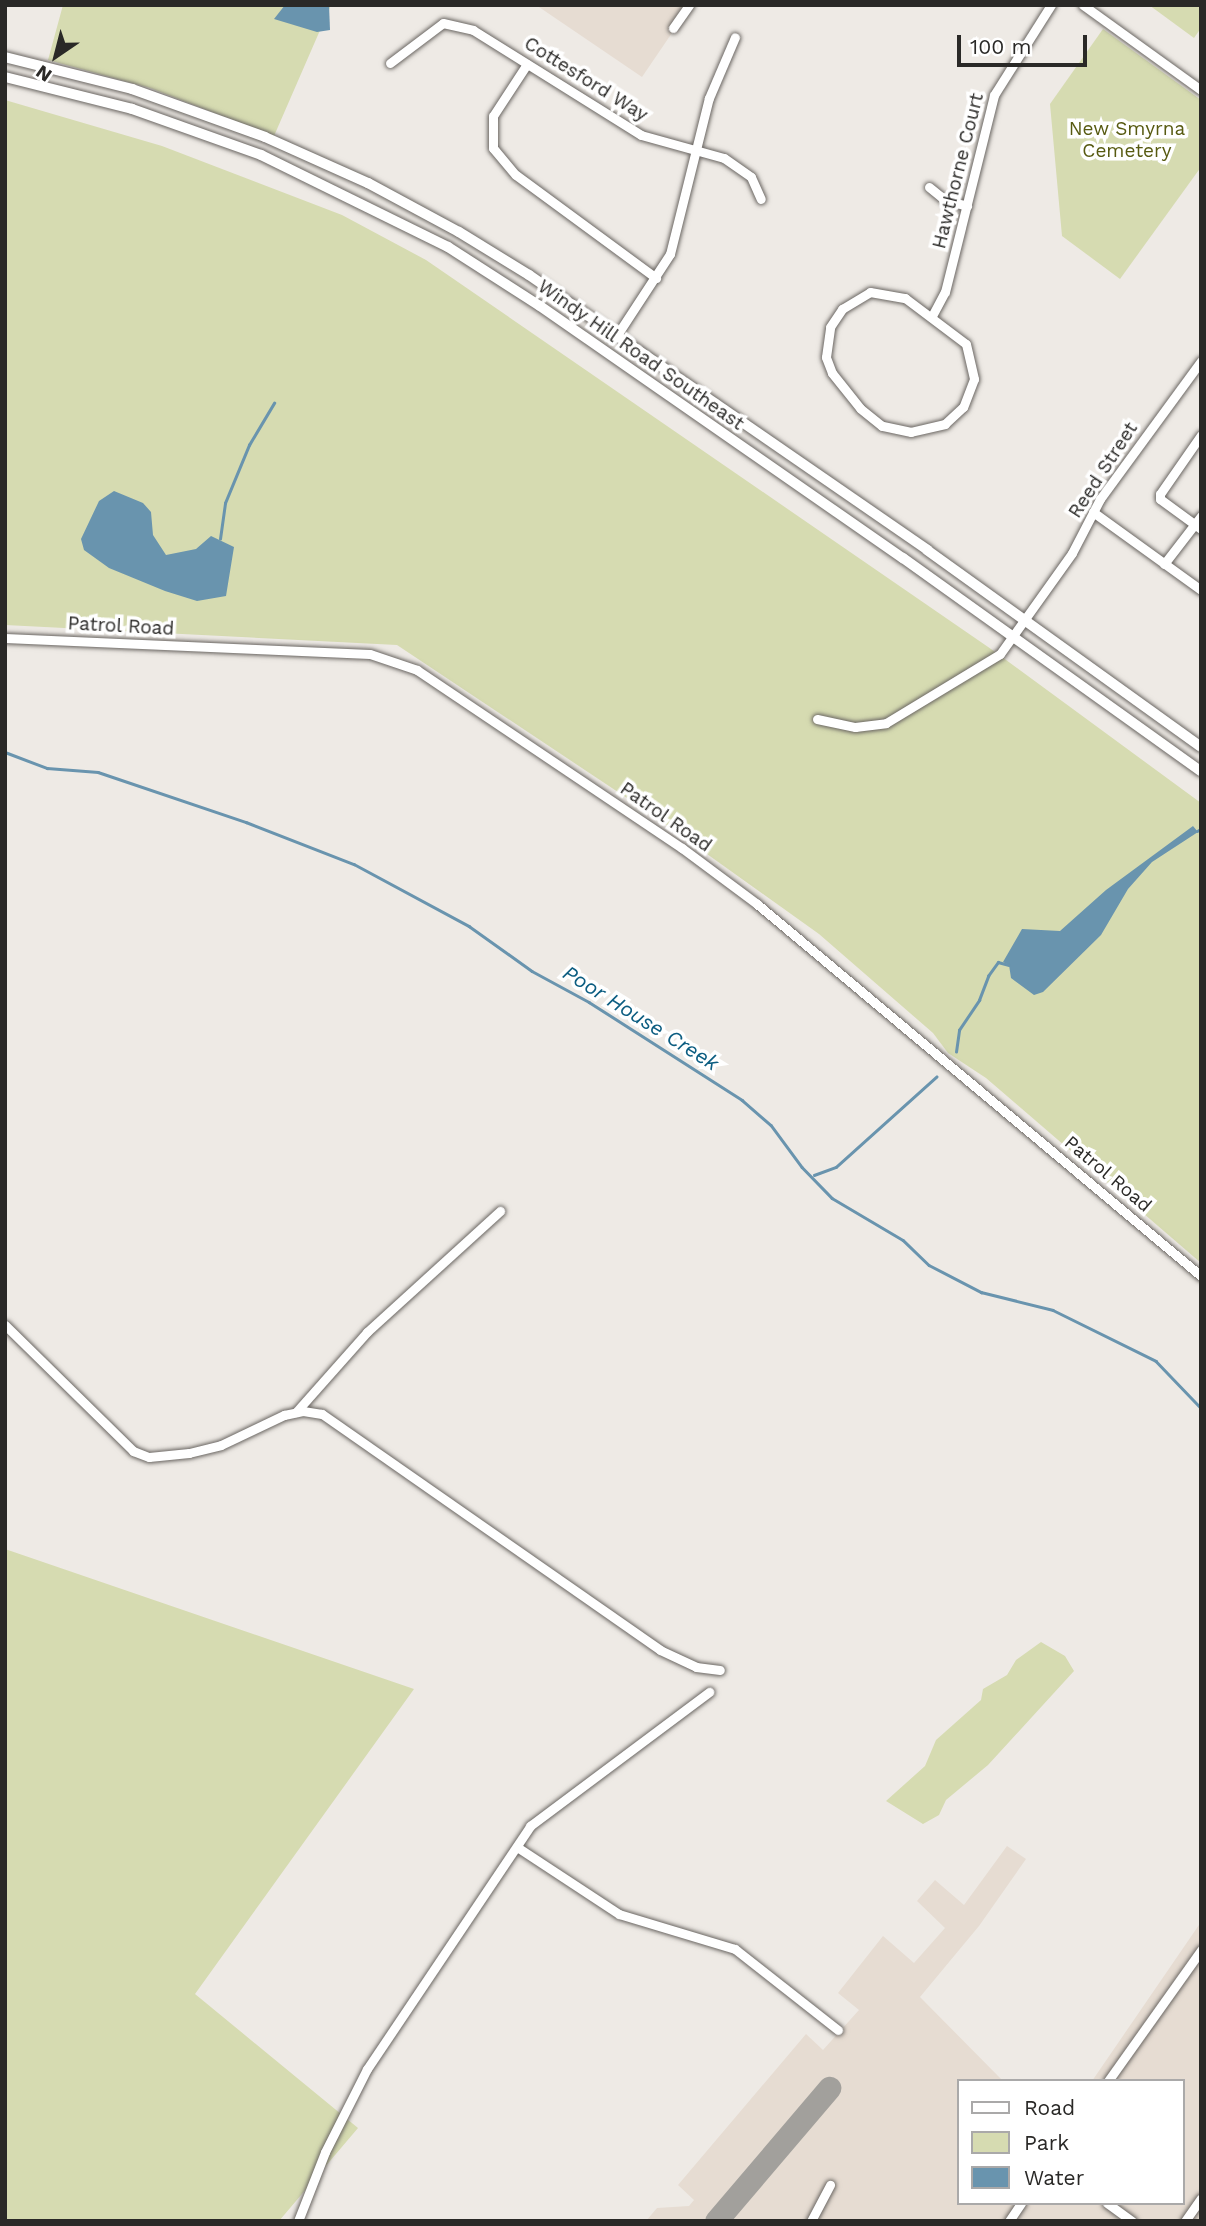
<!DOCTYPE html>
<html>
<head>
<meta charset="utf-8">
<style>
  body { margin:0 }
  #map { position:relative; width:1206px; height:2226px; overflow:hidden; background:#eeeae5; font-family:"Work Sans",sans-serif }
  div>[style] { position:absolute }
  .built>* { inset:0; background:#e6dcd2 }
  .green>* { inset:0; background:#d6dbb1 }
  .water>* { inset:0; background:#6994ae }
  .stream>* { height:2.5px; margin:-1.25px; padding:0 1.25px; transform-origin:1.25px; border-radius:1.25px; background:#6994ae }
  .taxiway>* { height:23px; margin:-11.5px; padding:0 11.5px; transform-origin:11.5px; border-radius:11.5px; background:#a2a09c }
  .roads { filter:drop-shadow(0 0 2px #6a6662) drop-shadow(0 0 2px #6a6662) }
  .minor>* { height:9px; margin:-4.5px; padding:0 4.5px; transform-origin:4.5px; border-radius:4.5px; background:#fff }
  .major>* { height:10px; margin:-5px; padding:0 5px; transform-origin:5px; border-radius:5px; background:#fff }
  span { translate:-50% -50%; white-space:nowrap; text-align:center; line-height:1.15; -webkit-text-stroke:7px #fff; paint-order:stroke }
  .street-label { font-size:19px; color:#2a2927 }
  .park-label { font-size:19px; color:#575a11 }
  .water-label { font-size:21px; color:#0c5d81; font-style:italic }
  .frame { position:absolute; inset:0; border:7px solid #2a2927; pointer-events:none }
  .legend { position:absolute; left:957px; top:2079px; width:228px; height:126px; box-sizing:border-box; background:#fff; border:2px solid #aaa9a9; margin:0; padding:9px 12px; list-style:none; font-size:21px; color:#2a2927 }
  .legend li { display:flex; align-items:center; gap:14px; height:35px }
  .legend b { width:35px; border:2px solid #aaa9a9 }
  .north { position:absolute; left:21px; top:21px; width:70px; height:70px; -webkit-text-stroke:5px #fff; paint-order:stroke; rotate:215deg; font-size:19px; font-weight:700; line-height:28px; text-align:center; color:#2a2927 }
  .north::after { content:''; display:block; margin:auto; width:24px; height:32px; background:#2a2927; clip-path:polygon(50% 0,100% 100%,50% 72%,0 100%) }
  .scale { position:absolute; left:957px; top:35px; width:130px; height:32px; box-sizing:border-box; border:4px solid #2a2927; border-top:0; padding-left:9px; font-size:21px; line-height:24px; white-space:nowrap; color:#2a2927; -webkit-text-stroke:5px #fff; paint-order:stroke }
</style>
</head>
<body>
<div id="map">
  <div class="built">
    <div style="clip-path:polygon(536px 5px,691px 5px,642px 77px)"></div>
    <div style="clip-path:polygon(1007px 1846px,1026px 1859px,979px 1926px,920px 1997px,1003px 2081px,959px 2081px,959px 2203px,1183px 2203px,1183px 2081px,1092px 2081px,1201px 1922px,1201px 2221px,646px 2221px,657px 2208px,689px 2206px,694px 2200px,678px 2185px,806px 2034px,823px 2050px,859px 2010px,838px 1993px,883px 1936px,914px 1963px,945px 1928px,917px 1901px,935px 1880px,964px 1905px)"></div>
  </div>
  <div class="green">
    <div style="clip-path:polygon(63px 5px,331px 5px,274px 136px,150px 88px,48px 60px)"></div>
    <div style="clip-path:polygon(1149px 5px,1201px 5px,1201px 28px,1194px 38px)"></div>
    <div style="clip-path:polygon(1103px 29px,1201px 100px,1201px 167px,1120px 279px,1062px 236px,1050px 104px)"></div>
    <div style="clip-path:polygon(5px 100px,162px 146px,342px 215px,426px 260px,991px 649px,1201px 803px,1201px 1263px,986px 1078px,948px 1053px,933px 1033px,819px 934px,651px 814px,397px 645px,5px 625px)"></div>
    <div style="clip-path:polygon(5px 1549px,414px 1689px,195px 1994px,358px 2128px,279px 2221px,5px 2221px)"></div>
    <div style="clip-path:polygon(1041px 1642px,1065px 1656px,1074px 1671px,988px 1765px,946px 1800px,939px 1815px,923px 1824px,886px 1801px,925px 1766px,936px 1740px,981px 1700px,983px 1689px,1007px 1675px,1016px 1660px)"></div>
  </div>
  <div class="water">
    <div style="clip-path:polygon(285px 5px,329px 5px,330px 30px,317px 32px,274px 19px)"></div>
    <div style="clip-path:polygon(114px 491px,143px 503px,151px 512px,153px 535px,166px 555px,196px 549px,211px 536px,234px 547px,226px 596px,197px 601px,165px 591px,109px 568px,84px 550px,81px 539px,99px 501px)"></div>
    <div style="clip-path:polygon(1193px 826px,1198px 832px,1152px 862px,1128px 889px,1101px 935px,1043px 992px,1034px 995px,1011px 978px,1009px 965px,1003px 962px,1022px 929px,1060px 931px,1106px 890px)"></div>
  </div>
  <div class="stream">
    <div style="left:220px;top:539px;width:36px;rotate:-82deg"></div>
    <div style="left:225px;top:503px;width:63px;rotate:-67.5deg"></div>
    <div style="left:249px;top:445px;width:49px;rotate:-59.2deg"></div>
    <div style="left:5px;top:752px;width:45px;rotate:20.9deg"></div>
    <div style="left:47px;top:768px;width:51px;rotate:4.5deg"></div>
    <div style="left:98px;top:772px;width:156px;rotate:18.7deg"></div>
    <div style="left:246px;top:822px;width:116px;rotate:21.3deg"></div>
    <div style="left:354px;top:864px;width:131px;rotate:28.3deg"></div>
    <div style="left:469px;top:926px;width:77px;rotate:35.5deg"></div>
    <div style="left:532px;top:971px;width:65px;rotate:28.5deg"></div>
    <div style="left:589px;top:1002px;width:182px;rotate:32.6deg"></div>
    <div style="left:742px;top:1100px;width:38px;rotate:41deg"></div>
    <div style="left:771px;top:1125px;width:52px;rotate:53.6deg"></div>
    <div style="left:802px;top:1167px;width:43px;rotate:45.9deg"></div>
    <div style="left:832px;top:1198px;width:82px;rotate:30.6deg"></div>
    <div style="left:903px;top:1240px;width:36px;rotate:44deg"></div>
    <div style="left:929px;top:1265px;width:59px;rotate:27.4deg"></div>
    <div style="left:981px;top:1292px;width:74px;rotate:14deg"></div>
    <div style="left:1053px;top:1310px;width:115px;rotate:26.3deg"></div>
    <div style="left:1156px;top:1361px;width:65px;rotate:46.2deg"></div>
    <div style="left:1197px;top:831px;width:4px;rotate:-27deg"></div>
    <div style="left:956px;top:1052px;width:22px;rotate:-82deg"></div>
    <div style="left:959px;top:1030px;width:36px;rotate:-56deg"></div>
    <div style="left:979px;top:1000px;width:26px;rotate:-69deg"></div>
    <div style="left:988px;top:976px;width:17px;rotate:-54deg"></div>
    <div style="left:998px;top:962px;width:11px;rotate:15deg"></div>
    <div style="left:814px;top:1175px;width:23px;rotate:-20deg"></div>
    <div style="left:836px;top:1167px;width:135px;rotate:-42deg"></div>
  </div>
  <div class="taxiway">
    <div style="left:716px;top:2221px;width:175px;rotate:-49.6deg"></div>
  </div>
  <div class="roads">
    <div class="minor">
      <div style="left:1083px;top:5px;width:145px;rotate:35.8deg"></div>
      <div style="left:673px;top:28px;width:28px;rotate:-55deg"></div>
      <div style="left:390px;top:63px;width:66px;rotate:-37deg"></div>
      <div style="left:443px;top:23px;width:31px;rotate:13deg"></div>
      <div style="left:473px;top:30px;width:198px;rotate:32deg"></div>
      <div style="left:641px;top:135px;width:86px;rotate:15.5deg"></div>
      <div style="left:724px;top:158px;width:33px;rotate:35deg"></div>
      <div style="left:751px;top:177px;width:24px;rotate:66deg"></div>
      <div style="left:527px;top:64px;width:62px;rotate:123.2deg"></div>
      <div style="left:493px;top:116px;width:32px;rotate:90deg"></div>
      <div style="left:493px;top:148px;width:35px;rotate:50deg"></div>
      <div style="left:516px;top:175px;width:174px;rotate:36.3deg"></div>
      <div style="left:929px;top:187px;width:21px;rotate:39deg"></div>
      <div style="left:945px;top:200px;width:23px;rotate:15deg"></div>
      <div style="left:870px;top:292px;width:36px;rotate:10deg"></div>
      <div style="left:905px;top:298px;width:76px;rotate:37deg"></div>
      <div style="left:966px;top:344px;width:36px;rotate:77deg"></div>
      <div style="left:974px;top:379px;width:30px;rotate:111deg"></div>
      <div style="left:963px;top:407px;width:25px;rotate:137deg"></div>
      <div style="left:945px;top:424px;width:35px;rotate:167deg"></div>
      <div style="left:911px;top:432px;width:30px;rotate:-168deg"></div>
      <div style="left:882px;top:426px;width:28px;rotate:-141deg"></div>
      <div style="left:860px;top:408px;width:45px;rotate:-128.7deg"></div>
      <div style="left:832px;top:373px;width:17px;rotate:-111deg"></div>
      <div style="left:826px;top:357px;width:30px;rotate:-82deg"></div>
      <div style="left:830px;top:327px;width:22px;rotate:-56deg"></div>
      <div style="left:842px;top:309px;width:33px;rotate:-31deg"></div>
      <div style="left:932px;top:316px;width:27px;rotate:-62deg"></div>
      <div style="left:945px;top:292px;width:203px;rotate:-76deg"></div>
      <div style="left:994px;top:95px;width:107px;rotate:-57.7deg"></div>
      <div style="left:617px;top:335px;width:97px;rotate:-56.8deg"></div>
      <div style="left:670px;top:254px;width:161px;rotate:-76deg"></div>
      <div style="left:709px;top:98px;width:66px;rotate:-66.9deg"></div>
      <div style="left:1201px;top:435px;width:72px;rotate:124.8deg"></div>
      <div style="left:1160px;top:494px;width:5px;rotate:90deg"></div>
      <div style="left:1160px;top:499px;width:51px;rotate:36.2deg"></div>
      <div style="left:1093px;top:512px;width:133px;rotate:35.8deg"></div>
      <div style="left:1164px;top:564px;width:61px;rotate:-52.4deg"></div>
      <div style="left:5px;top:638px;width:365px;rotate:2.5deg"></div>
      <div style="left:370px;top:654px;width:50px;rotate:18.8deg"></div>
      <div style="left:417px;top:670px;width:319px;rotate:33.9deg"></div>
      <div style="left:682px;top:848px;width:94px;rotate:36.7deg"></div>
      <div style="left:757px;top:904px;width:579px;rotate:39.96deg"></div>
      <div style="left:817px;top:719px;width:39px;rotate:12deg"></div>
      <div style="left:855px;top:727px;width:31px;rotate:-7deg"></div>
      <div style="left:886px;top:723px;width:133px;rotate:-31.2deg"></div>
      <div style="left:1000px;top:654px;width:124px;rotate:-54.5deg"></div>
      <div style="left:1072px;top:553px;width:61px;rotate:-62.6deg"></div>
      <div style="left:1100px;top:499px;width:171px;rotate:-53.8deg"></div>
      <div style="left:5px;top:1325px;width:180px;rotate:44.5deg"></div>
      <div style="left:133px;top:1451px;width:17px;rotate:21deg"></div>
      <div style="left:149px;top:1457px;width:40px;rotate:-5.7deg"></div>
      <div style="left:189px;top:1453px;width:33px;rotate:-14deg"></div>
      <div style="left:221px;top:1445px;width:70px;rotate:-25.5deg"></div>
      <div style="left:284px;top:1415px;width:19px;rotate:-12deg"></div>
      <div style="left:303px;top:1411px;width:19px;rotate:9deg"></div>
      <div style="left:322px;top:1414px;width:412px;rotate:34.9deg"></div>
      <div style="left:660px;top:1650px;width:40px;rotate:25deg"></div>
      <div style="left:696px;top:1667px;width:24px;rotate:7deg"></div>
      <div style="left:296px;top:1412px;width:107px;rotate:-48.4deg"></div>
      <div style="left:367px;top:1332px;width:180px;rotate:-42.3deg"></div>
      <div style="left:517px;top:1847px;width:122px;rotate:33.3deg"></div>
      <div style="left:619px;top:1914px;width:121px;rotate:16.8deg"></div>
      <div style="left:735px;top:1949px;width:131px;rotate:38.2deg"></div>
      <div style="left:1108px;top:2081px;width:161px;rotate:-54.6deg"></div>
      <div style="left:1107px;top:2203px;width:31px;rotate:36deg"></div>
      <div style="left:298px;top:2221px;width:74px;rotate:-68.6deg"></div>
      <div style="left:325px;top:2152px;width:93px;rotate:-63.2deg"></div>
      <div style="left:367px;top:2069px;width:293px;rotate:-56.1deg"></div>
      <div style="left:530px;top:1826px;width:224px;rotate:-36.8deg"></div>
      <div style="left:811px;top:2221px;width:41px;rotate:-62.2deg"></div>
      <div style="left:1009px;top:2221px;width:22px;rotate:-56deg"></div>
      <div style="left:1185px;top:2221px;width:28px;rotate:-55deg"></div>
    </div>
    <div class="major">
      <div style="left:5px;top:57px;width:131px;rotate:14.1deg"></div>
      <div style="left:132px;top:89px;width:141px;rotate:19.8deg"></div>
      <div style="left:265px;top:137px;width:113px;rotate:24.1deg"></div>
      <div style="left:368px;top:183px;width:103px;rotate:28.3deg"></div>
      <div style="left:459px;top:232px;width:82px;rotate:31.6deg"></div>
      <div style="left:529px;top:275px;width:484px;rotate:34.6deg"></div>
      <div style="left:927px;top:550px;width:337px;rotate:35.7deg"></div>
      <div style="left:5px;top:77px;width:131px;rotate:14.1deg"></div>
      <div style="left:132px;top:109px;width:137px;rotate:19.6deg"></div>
      <div style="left:261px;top:155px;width:208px;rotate:26.2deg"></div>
      <div style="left:448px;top:247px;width:109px;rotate:32.7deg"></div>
      <div style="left:540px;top:306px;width:442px;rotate:34.8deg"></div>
      <div style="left:903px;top:558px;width:366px;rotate:35.6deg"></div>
    </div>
  </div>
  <div class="street-label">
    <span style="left:586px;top:79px;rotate:32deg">Cottesford Way</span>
    <span style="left:958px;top:171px;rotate:-76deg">Hawthorne Court</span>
    <span style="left:641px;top:355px;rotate:35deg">Windy Hill Road Southeast</span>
    <span style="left:1103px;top:470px;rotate:-57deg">Reed Street</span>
    <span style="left:121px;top:626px;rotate:3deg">Patrol Road</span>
    <span style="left:666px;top:817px;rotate:35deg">Patrol Road</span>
    <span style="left:1108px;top:1174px;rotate:40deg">Patrol Road</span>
  </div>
  <div class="park-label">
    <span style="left:1127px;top:140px">New Smyrna<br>Cemetery</span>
  </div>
  <div class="water-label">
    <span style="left:641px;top:1018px;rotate:32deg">Poor House Creek</span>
  </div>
  <div class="frame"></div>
  <ul class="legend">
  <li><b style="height:9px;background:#fff"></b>Road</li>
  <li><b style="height:19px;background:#d6dbb1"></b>Park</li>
  <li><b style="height:19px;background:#6994ae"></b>Water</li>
  </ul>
  <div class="north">N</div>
  <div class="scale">100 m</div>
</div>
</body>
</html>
